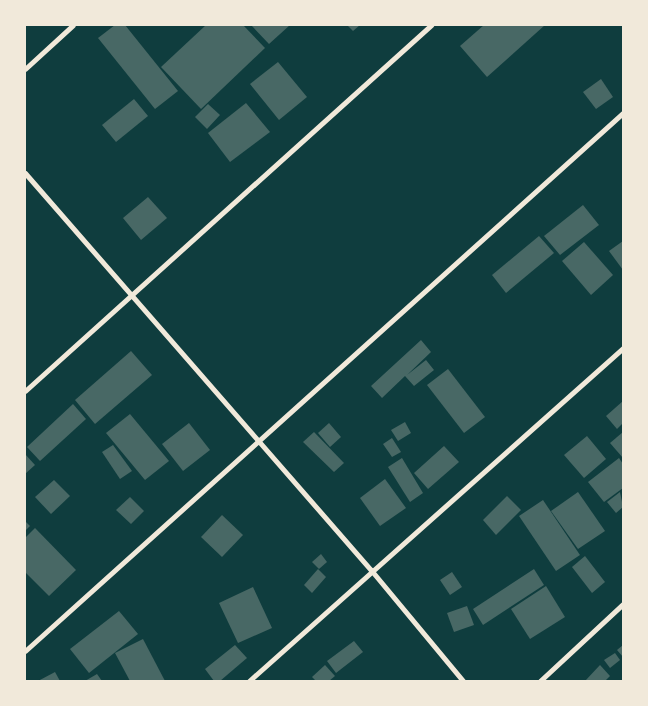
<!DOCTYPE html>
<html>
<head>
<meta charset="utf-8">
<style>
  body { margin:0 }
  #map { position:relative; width:648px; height:706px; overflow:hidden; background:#0f3d3e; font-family:"IBM Plex Sans",sans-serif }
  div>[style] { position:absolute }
  .building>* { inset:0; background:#486865 }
  .minor>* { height:5px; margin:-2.5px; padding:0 2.5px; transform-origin:2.5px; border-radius:2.5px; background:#f1e9da }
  span { translate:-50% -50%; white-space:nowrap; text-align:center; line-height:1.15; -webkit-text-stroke:4px #f1e9da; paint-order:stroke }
  .frame { position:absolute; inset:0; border:26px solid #f1e9da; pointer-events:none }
</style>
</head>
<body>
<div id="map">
  <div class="building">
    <div style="clip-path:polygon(115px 25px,125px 25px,178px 91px,155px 109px,98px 38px)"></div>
    <div style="clip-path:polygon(206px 25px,243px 25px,265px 48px,201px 109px,161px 67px)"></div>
    <div style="clip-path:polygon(251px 25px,290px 25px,269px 44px)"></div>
    <div style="clip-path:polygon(347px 25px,360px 25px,353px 31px)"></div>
    <div style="clip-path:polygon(484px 25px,545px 25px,487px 77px,460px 46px)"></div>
    <div style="clip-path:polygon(278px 62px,307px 97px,279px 120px,250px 84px)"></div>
    <div style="clip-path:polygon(601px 79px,613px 97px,596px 109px,583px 92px)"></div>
    <div style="clip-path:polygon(134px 99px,148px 116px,116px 142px,102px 125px)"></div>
    <div style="clip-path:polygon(246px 103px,270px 132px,230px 162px,208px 133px)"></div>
    <div style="clip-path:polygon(208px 104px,220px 115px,207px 129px,195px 117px)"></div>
    <div style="clip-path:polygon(148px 197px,167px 218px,141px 240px,123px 218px)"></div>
    <div style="clip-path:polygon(583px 205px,599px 225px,560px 255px,544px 236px)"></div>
    <div style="clip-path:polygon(539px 236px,554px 253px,506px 293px,492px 275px)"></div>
    <div style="clip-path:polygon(623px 241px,623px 270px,609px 251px)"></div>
    <div style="clip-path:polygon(584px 242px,613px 275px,591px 295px,562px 261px)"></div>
    <div style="clip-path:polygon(421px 340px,431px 352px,407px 375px,426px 360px,434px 370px,414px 386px,405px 376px,382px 398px,371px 386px)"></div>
    <div style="clip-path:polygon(131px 351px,152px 375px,95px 424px,75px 400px)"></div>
    <div style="clip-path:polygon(448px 369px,485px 417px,464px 433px,427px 385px)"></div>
    <div style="clip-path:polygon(623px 401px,623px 423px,617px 429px,606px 416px)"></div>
    <div style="clip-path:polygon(73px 404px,86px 419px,40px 461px,27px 447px)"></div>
    <div style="clip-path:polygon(130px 414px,169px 461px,145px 480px,106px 433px)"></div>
    <div style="clip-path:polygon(405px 422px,411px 433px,398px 441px,391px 430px)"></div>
    <div style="clip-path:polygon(189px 423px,210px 450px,183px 471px,162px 444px)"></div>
    <div style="clip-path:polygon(329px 423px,341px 437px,330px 447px,318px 433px)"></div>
    <div style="clip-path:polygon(314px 432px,344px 463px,334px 472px,303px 442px)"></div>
    <div style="clip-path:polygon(623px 432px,623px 458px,610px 443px)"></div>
    <div style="clip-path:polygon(587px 436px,606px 459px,584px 478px,564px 455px)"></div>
    <div style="clip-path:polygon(392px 438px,401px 452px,392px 457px,383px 444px)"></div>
    <div style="clip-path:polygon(113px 445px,132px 471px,120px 479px,102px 452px)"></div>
    <div style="clip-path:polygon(444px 446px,459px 462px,428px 489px,414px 473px)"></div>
    <div style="clip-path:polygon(25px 454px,35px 465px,25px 474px)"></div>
    <div style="clip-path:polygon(402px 458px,423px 493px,410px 502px,388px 467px)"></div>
    <div style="clip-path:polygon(619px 458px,623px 464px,623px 488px,604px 502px,588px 482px)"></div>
    <div style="clip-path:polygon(385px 479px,406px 508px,380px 526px,360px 498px)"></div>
    <div style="clip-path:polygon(54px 480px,70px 496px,51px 514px,35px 497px)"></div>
    <div style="clip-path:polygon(578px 492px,605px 531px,578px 549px,551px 511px)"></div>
    <div style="clip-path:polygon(620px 492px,623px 507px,616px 513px,607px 502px)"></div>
    <div style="clip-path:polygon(507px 496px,521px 510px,496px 535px,483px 520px)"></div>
    <div style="clip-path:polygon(130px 497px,144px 511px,131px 524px,116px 510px)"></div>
    <div style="clip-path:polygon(543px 500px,580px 555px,556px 571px,519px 516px)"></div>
    <div style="clip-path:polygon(222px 515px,243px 535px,222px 557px,201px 537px)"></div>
    <div style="clip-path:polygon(25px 521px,30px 526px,25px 531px)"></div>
    <div style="clip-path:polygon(35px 528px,76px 570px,49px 596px,25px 572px,25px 538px)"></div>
    <div style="clip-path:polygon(321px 554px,327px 562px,319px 569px,312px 562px)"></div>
    <div style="clip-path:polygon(585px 556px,605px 582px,592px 593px,572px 567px)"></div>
    <div style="clip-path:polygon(318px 569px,326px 577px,312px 593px,304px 585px)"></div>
    <div style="clip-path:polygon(534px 569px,544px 585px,483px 625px,473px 609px)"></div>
    <div style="clip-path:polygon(452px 572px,462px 587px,450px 595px,440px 580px)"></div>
    <div style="clip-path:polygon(546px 586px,565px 617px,530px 639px,511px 609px)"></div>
    <div style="clip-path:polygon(253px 587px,272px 628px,238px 643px,219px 603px)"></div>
    <div style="clip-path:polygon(467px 606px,474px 625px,454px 632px,447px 613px)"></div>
    <div style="clip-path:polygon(119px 611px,138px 634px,89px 673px,70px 649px)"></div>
    <div style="clip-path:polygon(143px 639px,165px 681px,130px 681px,115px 653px)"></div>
    <div style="clip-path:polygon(354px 641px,363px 652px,336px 673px,327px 661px)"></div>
    <div style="clip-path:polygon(235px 645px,247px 658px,220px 681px,214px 681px,205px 669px)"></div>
    <div style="clip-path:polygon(623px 645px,623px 657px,617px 650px)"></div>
    <div style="clip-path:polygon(615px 653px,620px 660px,610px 668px,604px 660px)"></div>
    <div style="clip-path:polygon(325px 665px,335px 676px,329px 681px,316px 681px,312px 677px)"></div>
    <div style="clip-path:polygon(600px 665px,610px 676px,605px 681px,585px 681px)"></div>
    <div style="clip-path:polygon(55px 672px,60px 681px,38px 681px)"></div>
    <div style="clip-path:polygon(97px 674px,102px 681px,85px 681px)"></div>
  </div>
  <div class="minor">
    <div style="left:25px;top:69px;width:65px;rotate:-42.5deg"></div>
    <div style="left:25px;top:173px;width:527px;rotate:48.93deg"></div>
    <div style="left:371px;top:570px;width:144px;rotate:50.3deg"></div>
    <div style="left:25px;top:391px;width:547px;rotate:-42.03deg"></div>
    <div style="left:25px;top:651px;width:804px;rotate:-41.98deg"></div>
    <div style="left:249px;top:681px;width:501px;rotate:-41.68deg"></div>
    <div style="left:540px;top:681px;width:113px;rotate:-42.9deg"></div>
  </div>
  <div class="frame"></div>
</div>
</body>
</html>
